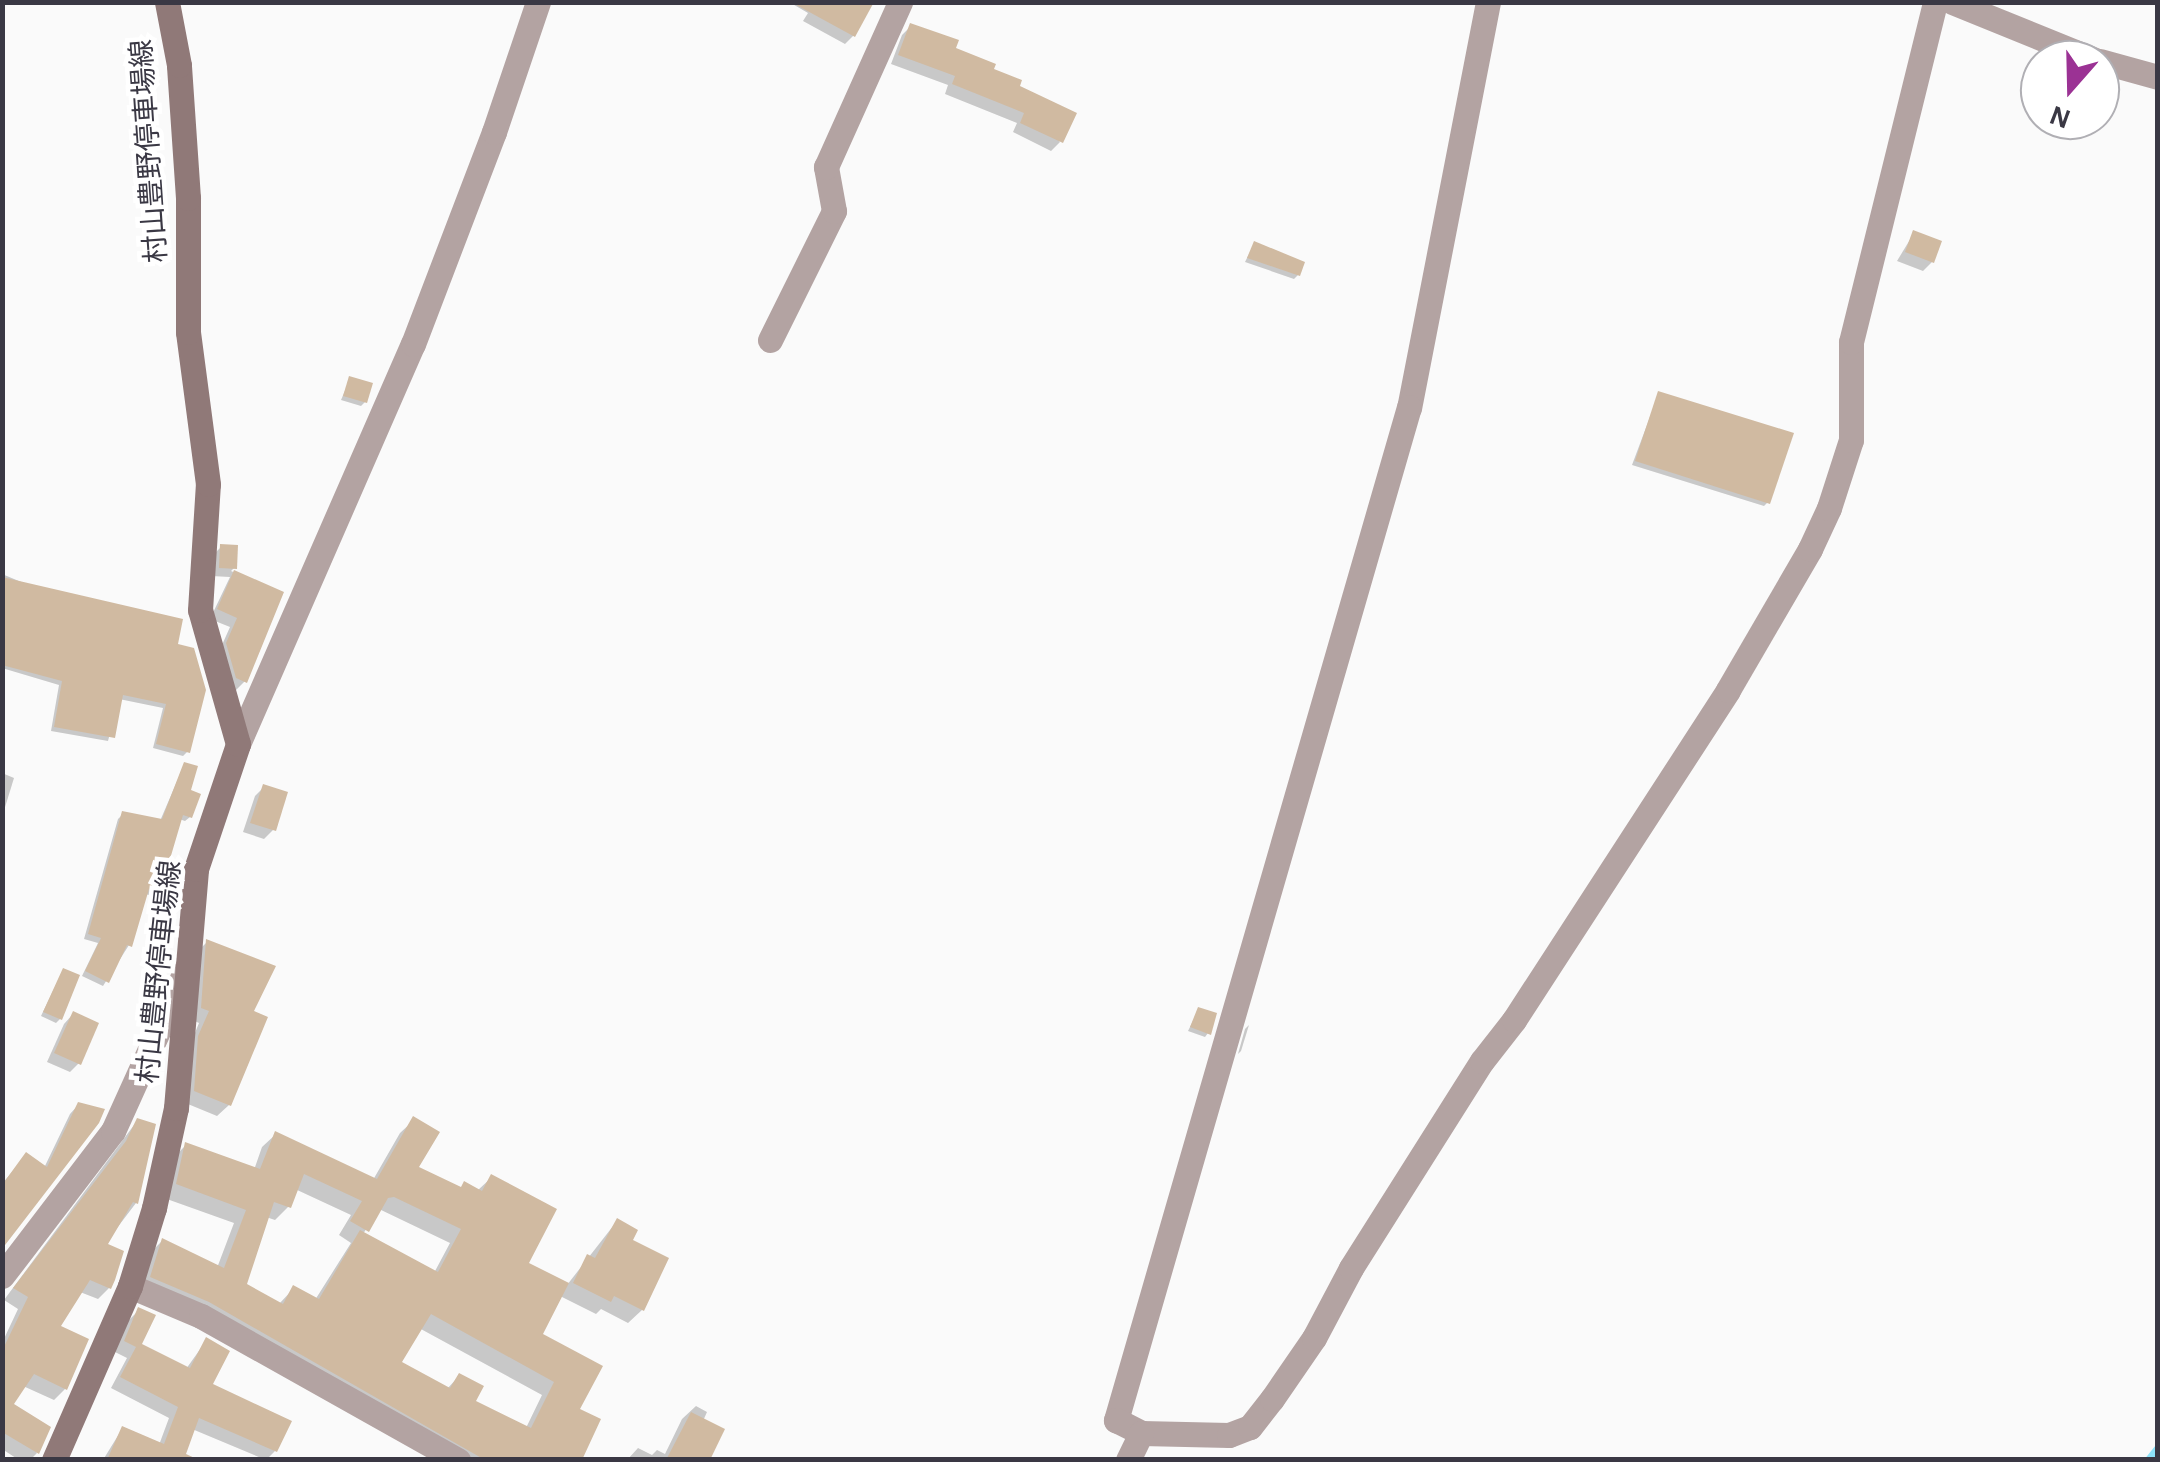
<!DOCTYPE html>
<html>
<head>
<meta charset="utf-8">
<style>
  body { margin:0 }
  #map { position:relative; width:2160px; height:1462px; overflow:hidden; background:#fafafa; font-family:"Alegreya Sans","Noto Sans JP",sans-serif }
  div>[style] { position:absolute }
  .shadow>* { inset:0; background:#0003 }
  .stream>* { height:8px; margin:-4px; padding:0 4px; transform-origin:4px; border-radius:4px; background:#8ee3fa }
  .building>* { inset:0; background:#d0baa1 }
  .minor>* { height:25px; margin:-12.5px; padding:0 12.5px; transform-origin:12.5px; border-radius:12.5px; background:#b3a3a2 }
  .tertiary>* { height:25px; margin:-12.5px; padding:0 12.5px; transform-origin:12.5px; border-radius:12.5px; background:#b3a3a2 }
  .secondary>* { height:25px; margin:-12.5px; padding:0 12.5px; transform-origin:12.5px; border-radius:12.5px; background:#907978 }
  span { translate:-50% -50%; white-space:nowrap; text-align:center; line-height:1.15; -webkit-text-stroke:9px #fff; paint-order:stroke }
  .street-label { font-size:28px; color:#3a3844 }
  .frame { position:absolute; inset:0; border:5px solid #3a3844; pointer-events:none }
  .north { position:absolute; left:2020px; top:40px; width:100px; height:100px; box-sizing:border-box; background:#fff; border:2px solid #b0afb4; border-radius:50%; rotate:200deg; font-size:28px; font-weight:700; line-height:40px; text-align:center; color:#3a3844 }
  .north::after { content:''; display:block; margin:auto; width:35px; height:45px; background:#9b3294; clip-path:polygon(50% 0,100% 100%,50% 72%,0 100%) }
</style>
</head>
<body>
<div id="map">
  <div class="shadow">
    <div style="clip-path:polygon(789px 2px,860px 2px,853px 36px,845px 44px,803px 21px,808px 13px)"></div>
    <div style="clip-path:polygon(911px 26px,1017px 87px,1060px 142px,1051px 151px,1013px 132px,1017px 123px,945px 94px,948px 85px,891px 64px,902px 35px)"></div>
    <div style="clip-path:polygon(1914px 233px,1932px 262px,1923px 271px,1897px 261px)"></div>
    <div style="clip-path:polygon(1254px 244px,1298px 275px,1294px 279px,1245px 262px)"></div>
    <div style="clip-path:polygon(350px 379px,365px 402px,361px 406px,341px 400px)"></div>
    <div style="clip-path:polygon(1659px 393px,1768px 502px,1764px 506px,1632px 465px)"></div>
    <div style="clip-path:polygon(221px 547px,234px 568px,231px 571px,281px 593px,245px 681px,236px 690px,228px 687px,218px 654px,230px 627px,210px 619px,230px 577px,211px 576px,212px 556px)"></div>
    <div style="clip-path:polygon(2px 574px,175px 646px,188px 751px,183px 756px,153px 748px,163px 708px,119px 699px,108px 741px,51px 731px,59px 685px,2px 668px)"></div>
    <div style="clip-path:polygon(184px 765px,190px 817px,185px 821px,179px 819px,158px 891px,153px 896px,145px 894px,129px 945px,103px 986px,82px 976px,98px 943px,84px 939px,118px 819px,123px 814px,160px 821px)"></div>
    <div style="clip-path:polygon(2px 773px,14px 778px,2px 817px)"></div>
    <div style="clip-path:polygon(264px 787px,273px 830px,264px 839px,243px 832px,255px 796px)"></div>
    <div style="clip-path:polygon(207px 942px,251px 1012px,229px 1105px,217px 1116px,183px 1102px,188px 1050px,199px 1023px,190px 1019px,196px 953px)"></div>
    <div style="clip-path:polygon(63px 970px,60px 1019px,56px 1023px,41px 1016px)"></div>
    <div style="clip-path:polygon(1199px 1009px,1208px 1033px,1205px 1037px,1188px 1031px)"></div>
    <div style="clip-path:polygon(73px 1014px,79px 1063px,70px 1072px,47px 1062px,64px 1024px)"></div>
    <div style="clip-path:polygon(1249px 1025px,1241px 1051px,1238px 1054px,1245px 1029px)"></div>
    <div style="clip-path:polygon(79px 1104px,97px 1121px,2px 1245px,2px 1184px,26px 1155px,44px 1168px,70px 1114px)"></div>
    <div style="clip-path:polygon(evenodd,414px 1120px,416px 1168px,460px 1189px,477px 1191px,492px 1177px,526px 1264px,567px 1285px,617px 1221px,629px 1242px,642px 1310px,628px 1323px,601px 1309px,596px 1314px,560px 1296px,540px 1335px,576px 1410px,579px 1460px,452px 1460px,138px 1290px,149px 1254px,162px 1241px,217px 1268px,234px 1223px,164px 1198px,173px 1158px,186px 1145px,254px 1170px,262px 1147px,276px 1134px,373px 1180px,400px 1133px,414px 1120px,295px 1189px,351px 1215px,339px 1235px,351px 1243px,315px 1300px,294px 1288px,279px 1304px,244px 1285px,266px 1217px,275px 1220px,288px 1207px,295px 1189px,414px 1120px,379px 1209px,450px 1243px,434px 1273px,363px 1234px,379px 1209px,414px 1120px,419px 1328px,542px 1395px,526px 1428px,473px 1402px,459px 1376px,447px 1389px,399px 1363px,419px 1328px)"></div>
    <div style="clip-path:polygon(137px 1121px,136px 1203px,104px 1245px,109px 1288px,98px 1299px,80px 1292px,58px 1328px,65px 1389px,54px 1400px,23px 1386px,10px 1405px,37px 1453px,30px 1460px,19px 1460px,2px 1449px,2px 1343px,18px 1309px,4px 1300px)"></div>
    <div style="clip-path:polygon(139px 1310px,139px 1345px,186px 1369px,206px 1341px,210px 1385px,275px 1451px,266px 1460px,192px 1429px,181px 1460px,103px 1460px,122px 1429px,159px 1445px,169px 1418px,111px 1388px,127px 1358px,115px 1352px,128px 1321px)"></div>
    <div style="clip-path:polygon(696px 1406px,707px 1412px,703px 1421px,705px 1460px,627px 1460px,638px 1448px,652px 1455px,657px 1450px,665px 1454px,682px 1419px)"></div>
  </div>
  <div class="stream">
    <div style="left:2149px;top:1460px;width:14px;rotate:-51deg"></div>
  </div>
  <div class="building">
    <div style="clip-path:polygon(791px 2px,874px 2px,855px 37px)"></div>
    <div style="clip-path:polygon(910px 23px,959px 40px,956px 48px,996px 64px,994px 69px,1022px 80px,1020px 86px,1077px 113px,1063px 143px,1020px 123px,1024px 113px,952px 84px,955px 76px,898px 55px)"></div>
    <div style="clip-path:polygon(1913px 230px,1942px 241px,1934px 263px,1905px 252px)"></div>
    <div style="clip-path:polygon(1254px 241px,1305px 262px,1300px 276px,1247px 258px)"></div>
    <div style="clip-path:polygon(349px 376px,373px 383px,367px 403px,343px 396px)"></div>
    <div style="clip-path:polygon(1658px 391px,1794px 433px,1770px 504px,1635px 461px)"></div>
    <div style="clip-path:polygon(220px 544px,238px 545px,237px 569px,219px 568px)"></div>
    <div style="clip-path:polygon(234px 570px,284px 592px,247px 683px,236px 678px,226px 643px,237px 618px,217px 609px)"></div>
    <div style="clip-path:polygon(2px 577px,183px 619px,178px 644px,194px 648px,206px 690px,190px 753px,156px 744px,166px 704px,123px 695px,115px 738px,54px 727px,62px 681px,2px 665px)"></div>
    <div style="clip-path:polygon(184px 762px,198px 766px,191px 790px,201px 794px,192px 818px,183px 815px,160px 893px,149px 889px,132px 947px,127px 945px,109px 983px,85px 971px,101px 938px,88px 934px,122px 811px,162px 819px)"></div>
    <div style="clip-path:polygon(263px 784px,288px 792px,276px 831px,250px 823px)"></div>
    <div style="clip-path:polygon(206px 939px,276px 966px,254px 1011px,268px 1017px,231px 1106px,194px 1091px,198px 1036px,209px 1011px,201px 1008px)"></div>
    <div style="clip-path:polygon(63px 968px,80px 975px,62px 1020px,43px 1012px)"></div>
    <div style="clip-path:polygon(1198px 1007px,1217px 1013px,1211px 1035px,1190px 1027px)"></div>
    <div style="clip-path:polygon(73px 1011px,99px 1023px,81px 1065px,54px 1053px)"></div>
    <div style="clip-path:polygon(78px 1102px,105px 1109px,99px 1123px,2px 1249px,2px 1185px,26px 1152px,47px 1167px)"></div>
    <div style="clip-path:polygon(evenodd,413px 1116px,440px 1132px,419px 1167px,461px 1187px,464px 1181px,482px 1191px,491px 1174px,557px 1209px,529px 1263px,569px 1283px,543px 1334px,603px 1366px,580px 1409px,601px 1419px,582px 1460px,485px 1460px,209px 1302px,150px 1277px,162px 1238px,224px 1268px,246px 1210px,176px 1184px,185px 1142px,260px 1169px,275px 1131px,377px 1179px,413px 1116px,304px 1174px,362px 1201px,350px 1221px,369px 1232px,388px 1198px,394px 1197px,461px 1229px,438px 1272px,360px 1230px,319px 1299px,293px 1285px,283px 1304px,247px 1284px,274px 1202px,291px 1208px,304px 1174px,413px 1116px,431px 1314px,554px 1382px,531px 1428px,476px 1401px,484px 1386px,459px 1373px,450px 1388px,402px 1362px,431px 1314px)"></div>
    <div style="clip-path:polygon(137px 1118px,156px 1124px,138px 1204px,133px 1202px,108px 1244px,124px 1251px,115px 1280px,111px 1289px,90px 1280px,61px 1326px,89px 1339px,67px 1390px,34px 1374px,14px 1404px,51px 1427px,39px 1454px,2px 1432px,2px 1351px,28px 1297px,13px 1288px,126px 1141px)"></div>
    <div style="clip-path:polygon(617px 1218px,638px 1230px,633px 1240px,669px 1258px,644px 1311px,614px 1296px,611px 1302px,573px 1283px,587px 1254px,595px 1258px)"></div>
    <div style="clip-path:polygon(138px 1307px,156px 1315px,142px 1344px,190px 1368px,206px 1337px,230px 1351px,213px 1384px,292px 1421px,277px 1452px,199px 1418px,186px 1454px,199px 1460px,107px 1460px,122px 1426px,164px 1444px,178px 1407px,120px 1377px,136px 1347px,124px 1341px)"></div>
    <div style="clip-path:polygon(691px 1412px,725px 1429px,710px 1460px,666px 1460px)"></div>
  </div>
  <div class="minor">
    <div style="left:1488px;top:2px;width:413px;rotate:101deg"></div>
    <div style="left:1409px;top:407px;width:1055px;rotate:106.13deg"></div>
    <div style="left:1116px;top:1420px;width:28px;rotate:27deg"></div>
    <div style="left:1141px;top:1433px;width:88px;rotate:1.3deg"></div>
    <div style="left:1229px;top:1435px;width:22px;rotate:-21deg"></div>
    <div style="left:1250px;top:1427px;width:36px;rotate:-52deg"></div>
    <div style="left:1272px;top:1399px;width:74px;rotate:-55.5deg"></div>
    <div style="left:1314px;top:1338px;width:79px;rotate:-62.1deg"></div>
    <div style="left:1351px;top:1268px;width:245px;rotate:-57.7deg"></div>
    <div style="left:1482px;top:1061px;width:52px;rotate:-52deg"></div>
    <div style="left:1514px;top:1020px;width:393px;rotate:-57deg"></div>
    <div style="left:1728px;top:690px;width:163px;rotate:-59.8deg"></div>
    <div style="left:1810px;top:549px;width:45px;rotate:-65.1deg"></div>
    <div style="left:1829px;top:508px;width:71px;rotate:-72.1deg"></div>
    <div style="left:1851px;top:440px;width:98px;rotate:-90deg"></div>
    <div style="left:1851px;top:342px;width:350px;rotate:-76.1deg"></div>
    <div style="left:1952px;top:2px;width:154px;rotate:22.1deg"></div>
    <div style="left:2100px;top:61px;width:60px;rotate:15.4deg"></div>
    <div style="left:770px;top:340px;width:144px;rotate:-63.6deg"></div>
    <div style="left:834px;top:211px;width:45px;rotate:-100.3deg"></div>
    <div style="left:826px;top:167px;width:181px;rotate:-65.8deg"></div>
    <div style="left:2px;top:1276px;width:183px;rotate:-52.6deg"></div>
    <div style="left:113px;top:1131px;width:178px;rotate:-65.7deg"></div>
    <div style="left:130px;top:1286px;width:77px;rotate:22.9deg"></div>
    <div style="left:201px;top:1316px;width:295px;rotate:29.3deg"></div>
    <div style="left:1128px;top:1460px;width:30px;rotate:-64deg"></div>
  </div>
  <div class="tertiary">
    <div style="left:238px;top:744px;width:437px;rotate:-66.4deg"></div>
    <div style="left:413px;top:344px;width:227px;rotate:-69.1deg"></div>
    <div style="left:494px;top:132px;width:137px;rotate:-71.3deg"></div>
  </div>
  <div class="secondary">
    <div style="left:54px;top:1460px;width:190px;rotate:-66.4deg"></div>
    <div style="left:130px;top:1286px;width:82px;rotate:-72.9deg"></div>
    <div style="left:154px;top:1208px;width:102px;rotate:-77.6deg"></div>
    <div style="left:176px;top:1108px;width:240px;rotate:-85.2deg"></div>
    <div style="left:196px;top:869px;width:132px;rotate:-71.4deg"></div>
    <div style="left:238px;top:744px;width:139px;rotate:-105.8deg"></div>
    <div style="left:200px;top:610px;width:126px;rotate:-86.4deg"></div>
    <div style="left:208px;top:484px;width:153px;rotate:-97.5deg"></div>
    <div style="left:188px;top:332px;width:134px;rotate:-90deg"></div>
    <div style="left:188px;top:198px;width:133px;rotate:-93.9deg"></div>
    <div style="left:179px;top:65px;width:64px;rotate:-100.8deg"></div>
  </div>
  <div class="street-label">
    <span style="left:150px;top:151px;rotate:-94deg">村山豊野停車場線</span>
    <span style="left:160px;top:972px;rotate:-84deg">村山豊野停車場線</span>
  </div>
  <div class="frame"></div>
  <div class="north">N</div>
</div>
</body>
</html>
